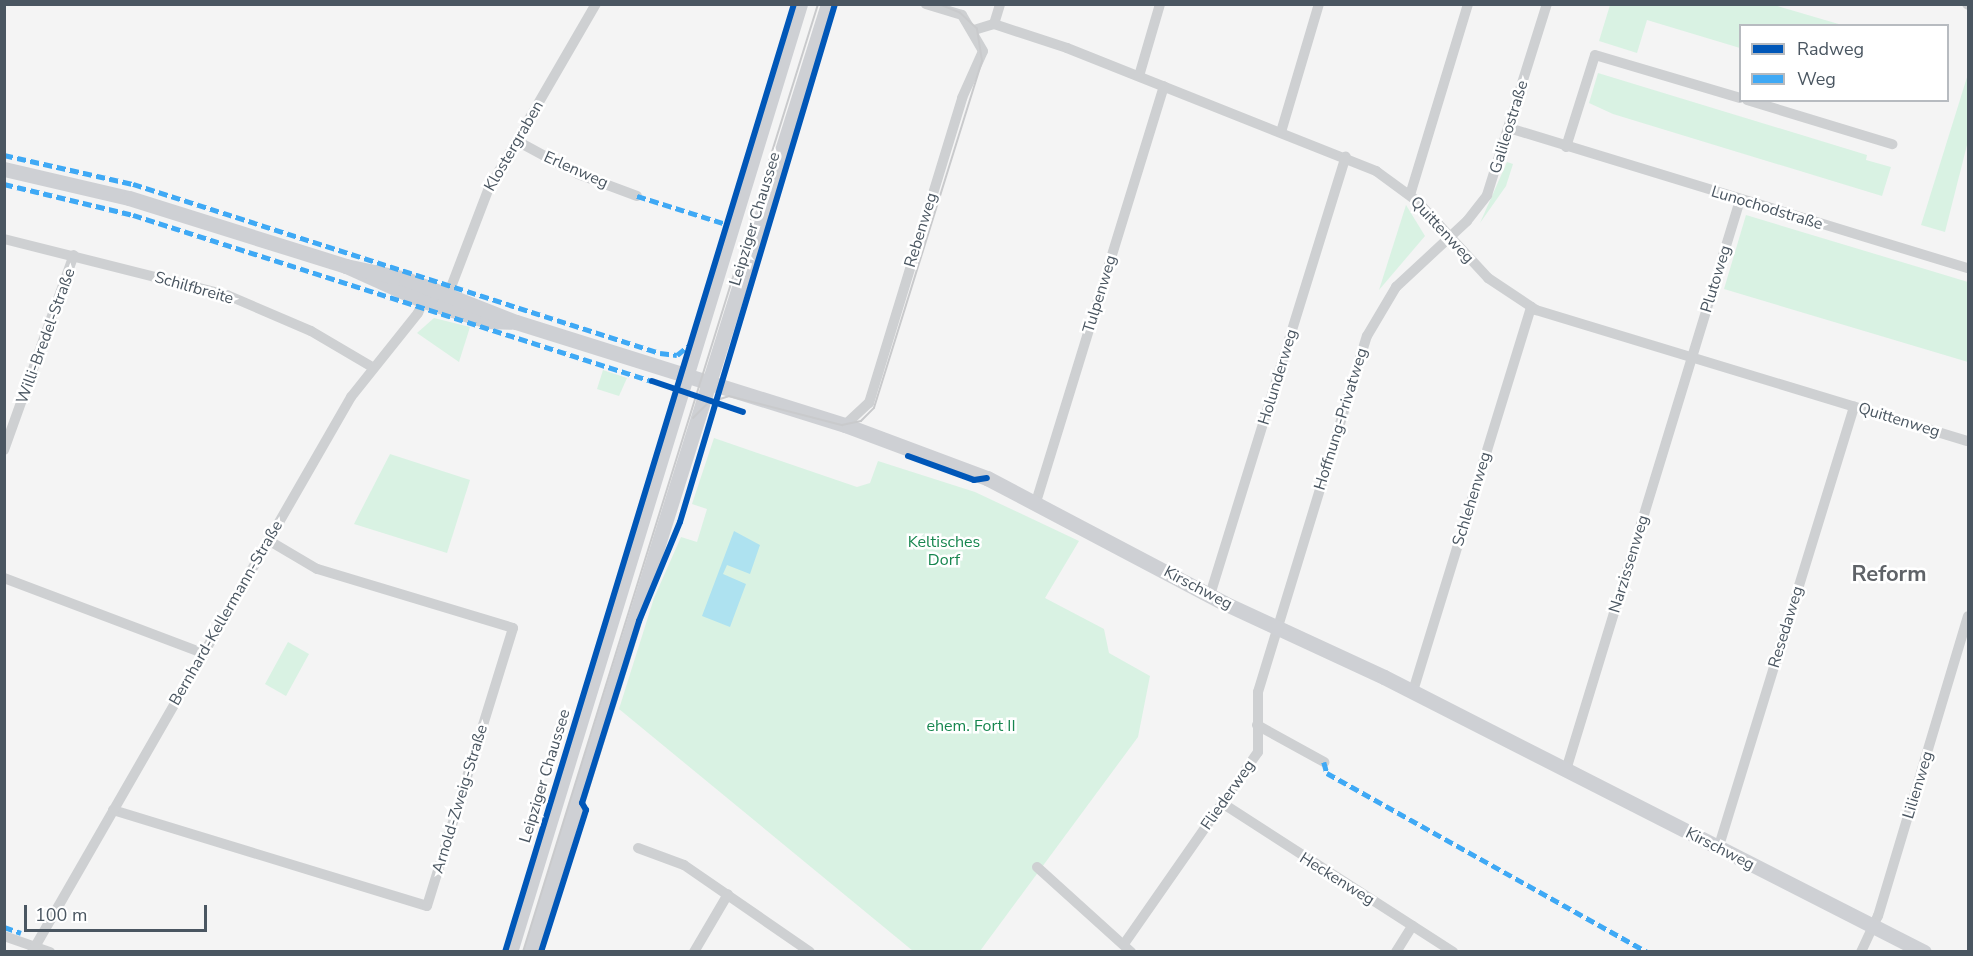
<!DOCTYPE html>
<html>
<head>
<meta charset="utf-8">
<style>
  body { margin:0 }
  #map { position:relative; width:1973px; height:956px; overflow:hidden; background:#f4f4f4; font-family:"Nunito Sans",sans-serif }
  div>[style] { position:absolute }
  .green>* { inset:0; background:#d9f2e3 }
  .water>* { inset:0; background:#aee2f0 }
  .minor>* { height:10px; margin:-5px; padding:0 5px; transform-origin:5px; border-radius:5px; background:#ced0d2 }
  .secondary>* { height:15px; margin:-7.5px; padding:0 7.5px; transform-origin:7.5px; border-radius:7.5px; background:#ced0d4 }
  .tram>* { height:1.5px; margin:-0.75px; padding:0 0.75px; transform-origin:0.75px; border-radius:0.75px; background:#c9cacc }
  .quiet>* { height:4.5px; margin-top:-2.25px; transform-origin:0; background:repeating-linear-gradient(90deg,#3fa9f5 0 9px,transparent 0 13.5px) }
  .cycleway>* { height:6px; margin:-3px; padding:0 3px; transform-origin:3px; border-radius:3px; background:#0057b8 }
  span { translate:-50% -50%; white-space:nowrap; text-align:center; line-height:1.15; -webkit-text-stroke:5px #fff; paint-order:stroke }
  .street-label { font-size:16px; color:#4a5661 }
  .park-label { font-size:16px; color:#17864f }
  .district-label { font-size:22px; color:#5f6368; font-weight:700 }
  .frame { position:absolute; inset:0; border:6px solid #4a5661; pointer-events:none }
  .legend { position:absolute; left:1739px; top:24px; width:210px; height:78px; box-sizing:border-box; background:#fff; border:2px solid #b7bbc0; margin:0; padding:8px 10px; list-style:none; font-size:18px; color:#4a5661 }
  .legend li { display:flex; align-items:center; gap:12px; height:30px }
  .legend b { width:30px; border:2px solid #b7bbc0 }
  .scale { position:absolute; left:24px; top:905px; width:183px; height:27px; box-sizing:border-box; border:3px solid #4a5661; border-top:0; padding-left:8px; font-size:18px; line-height:21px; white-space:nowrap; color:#4a5661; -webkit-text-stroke:4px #fff; paint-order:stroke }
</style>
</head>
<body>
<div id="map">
  <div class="green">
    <div style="clip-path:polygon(1610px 5px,1774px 5px,1842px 25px,1740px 26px,1740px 48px,1647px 20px,1637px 53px,1599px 41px)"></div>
    <div style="clip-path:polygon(1598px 73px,1867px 155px,1866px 160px,1891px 167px,1882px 196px,1613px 114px,1589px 103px)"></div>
    <div style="clip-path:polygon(1968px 74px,1968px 141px,1945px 232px,1921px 225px)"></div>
    <div style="clip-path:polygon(1507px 162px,1513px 164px,1506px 186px,1480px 223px)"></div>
    <div style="clip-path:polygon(1406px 205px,1425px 236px,1379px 290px)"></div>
    <div style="clip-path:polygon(1746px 215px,1968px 282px,1968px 362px,1724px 289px)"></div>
    <div style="clip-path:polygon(434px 318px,470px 327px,459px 362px,417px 333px)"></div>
    <div style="clip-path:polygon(603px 370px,627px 378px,619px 396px,597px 389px)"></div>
    <div style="clip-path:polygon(714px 438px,857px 487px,870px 483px,878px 461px,975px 492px,1079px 541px,1045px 598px,1104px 629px,1109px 653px,1150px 676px,1138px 737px,980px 951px,913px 951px,619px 709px,654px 598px,681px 537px,697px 542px,707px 509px,692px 504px)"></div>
    <div style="clip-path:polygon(390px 454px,470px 480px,447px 553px,354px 524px)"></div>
    <div style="clip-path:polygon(288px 642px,309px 654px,286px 696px,265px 684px)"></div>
  </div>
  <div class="water">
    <div style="clip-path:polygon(734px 531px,760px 545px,750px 574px,727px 565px,723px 574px,746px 584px,730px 627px,702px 616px)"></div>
  </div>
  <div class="minor">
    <div style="left:1967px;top:4px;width:1px;rotate:45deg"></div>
    <div style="left:994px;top:24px;width:21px;rotate:-73deg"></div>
    <div style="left:974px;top:30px;width:21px;rotate:-17deg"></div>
    <div style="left:994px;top:24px;width:77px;rotate:18.2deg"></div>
    <div style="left:1067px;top:48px;width:333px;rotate:21.7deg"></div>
    <div style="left:1376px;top:171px;width:51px;rotate:36.2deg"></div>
    <div style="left:1417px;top:201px;width:105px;rotate:47.3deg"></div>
    <div style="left:1488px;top:278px;width:58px;rotate:33.7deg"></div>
    <div style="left:1536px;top:310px;width:451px;rotate:16.9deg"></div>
    <div style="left:1139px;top:76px;width:75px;rotate:-73.7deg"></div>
    <div style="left:1747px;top:100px;width:152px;rotate:16.9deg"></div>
    <div style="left:1509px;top:128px;width:480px;rotate:17deg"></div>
    <div style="left:1281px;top:132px;width:134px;rotate:-73.5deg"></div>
    <div style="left:517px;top:141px;width:69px;rotate:28.4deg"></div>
    <div style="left:578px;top:174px;width:63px;rotate:20.4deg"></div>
    <div style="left:1566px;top:147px;width:96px;rotate:-72.5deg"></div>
    <div style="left:1595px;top:55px;width:151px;rotate:16.5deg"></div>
    <div style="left:1410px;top:195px;width:200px;rotate:-73.1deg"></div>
    <div style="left:4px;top:239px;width:230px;rotate:14.1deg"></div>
    <div style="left:227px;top:295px;width:91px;rotate:23.2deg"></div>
    <div style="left:311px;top:331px;width:71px;rotate:30.5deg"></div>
    <div style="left:448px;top:295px;width:112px;rotate:-69.1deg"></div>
    <div style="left:488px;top:190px;width:215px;rotate:-59.9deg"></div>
    <div style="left:845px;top:425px;width:33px;rotate:-43deg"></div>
    <div style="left:869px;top:403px;width:319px;rotate:-73deg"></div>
    <div style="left:962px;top:98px;width:51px;rotate:-65.9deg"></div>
    <div style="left:983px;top:51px;width:42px;rotate:-120.3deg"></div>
    <div style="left:962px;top:15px;width:38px;rotate:-163deg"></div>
    <div style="left:4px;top:450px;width:207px;rotate:-70.3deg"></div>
    <div style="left:1036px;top:502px;width:435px;rotate:-72.9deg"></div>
    <div style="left:4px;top:578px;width:212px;rotate:20.7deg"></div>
    <div style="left:1210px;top:595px;width:459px;rotate:-72.8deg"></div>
    <div style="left:1413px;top:691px;width:402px;rotate:-72.9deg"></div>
    <div style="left:1257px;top:725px;width:77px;rotate:28.9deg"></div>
    <div style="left:1566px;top:770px;width:596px;rotate:-73.02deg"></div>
    <div style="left:1222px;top:803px;width:275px;rotate:32.8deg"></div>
    <div style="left:113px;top:810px;width:328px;rotate:17deg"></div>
    <div style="left:427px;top:906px;width:291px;rotate:-72.8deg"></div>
    <div style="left:513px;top:628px;width:205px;rotate:-163.2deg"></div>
    <div style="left:317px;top:569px;width:57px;rotate:-149.4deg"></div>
    <div style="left:638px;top:848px;width:49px;rotate:20.3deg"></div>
    <div style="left:684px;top:865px;width:153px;rotate:34.6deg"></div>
    <div style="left:1718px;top:849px;width:463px;rotate:-72.9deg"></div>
    <div style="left:1037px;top:867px;width:127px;rotate:42.1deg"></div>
    <div style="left:4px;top:936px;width:49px;rotate:19.2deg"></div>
    <div style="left:1124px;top:944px;width:234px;rotate:-55.1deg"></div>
    <div style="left:1258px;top:752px;width:60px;rotate:-90deg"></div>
    <div style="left:1258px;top:692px;width:372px;rotate:-73deg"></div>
    <div style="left:1367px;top:336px;width:57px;rotate:-59.4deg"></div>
    <div style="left:1396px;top:287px;width:97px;rotate:-42.9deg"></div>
    <div style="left:1467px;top:221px;width:33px;rotate:-52deg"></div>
    <div style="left:1487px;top:195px;width:200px;rotate:-72.6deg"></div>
    <div style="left:32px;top:952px;width:640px;rotate:-60.11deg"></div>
    <div style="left:351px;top:397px;width:107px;rotate:-51.4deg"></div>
    <div style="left:418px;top:313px;width:17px;rotate:-66deg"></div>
    <div style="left:694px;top:952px;width:67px;rotate:-59.6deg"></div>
    <div style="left:1396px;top:952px;width:31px;rotate:-58deg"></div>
    <div style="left:1861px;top:952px;width:40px;rotate:-65deg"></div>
    <div style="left:1878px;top:916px;width:313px;rotate:-73.3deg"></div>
  </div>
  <div class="secondary">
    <div style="left:4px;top:169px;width:128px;rotate:13.1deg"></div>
    <div style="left:129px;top:198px;width:227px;rotate:17.4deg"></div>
    <div style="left:346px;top:266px;width:85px;rotate:24.2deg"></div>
    <div style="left:424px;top:301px;width:66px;rotate:17.6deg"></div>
    <div style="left:487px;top:321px;width:24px;rotate:2deg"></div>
    <div style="left:346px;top:266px;width:61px;rotate:12.2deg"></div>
    <div style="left:406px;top:279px;width:118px;rotate:21.4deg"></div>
    <div style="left:516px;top:322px;width:345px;rotate:17.4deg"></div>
    <div style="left:845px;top:425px;width:152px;rotate:20.5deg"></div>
    <div style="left:987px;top:478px;width:268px;rotate:27.8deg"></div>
    <div style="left:1224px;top:603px;width:176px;rotate:24.8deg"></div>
    <div style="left:1384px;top:677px;width:606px;rotate:26.99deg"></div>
    <div style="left:510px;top:952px;width:991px;rotate:-72.99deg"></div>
    <div style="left:530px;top:952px;width:994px;rotate:-72.55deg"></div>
  </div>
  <div class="tram">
    <div style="left:693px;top:418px;width:21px;rotate:-45deg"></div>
    <div style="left:708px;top:403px;width:22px;rotate:-18deg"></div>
    <div style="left:729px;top:396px;width:117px;rotate:14.4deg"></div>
    <div style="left:842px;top:425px;width:19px;rotate:-12deg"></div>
    <div style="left:861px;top:421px;width:18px;rotate:-45deg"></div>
    <div style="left:874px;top:408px;width:363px;rotate:-72.7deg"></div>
    <div style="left:982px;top:61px;width:32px;rotate:-99deg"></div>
    <div style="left:977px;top:29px;width:23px;rotate:-137deg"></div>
    <div style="left:960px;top:13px;width:24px;rotate:-158deg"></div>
    <div style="left:523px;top:952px;width:993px;rotate:-72.71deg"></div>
  </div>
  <div class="quiet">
    <div style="left:4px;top:155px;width:132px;rotate:12.7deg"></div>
    <div style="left:133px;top:184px;width:553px;rotate:17.78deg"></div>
    <div style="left:660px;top:353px;width:17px;rotate:7deg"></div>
    <div style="left:677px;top:355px;width:14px;rotate:-39deg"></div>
    <div style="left:4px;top:184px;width:133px;rotate:13.5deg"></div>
    <div style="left:133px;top:215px;width:545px;rotate:17.74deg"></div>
    <div style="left:637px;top:196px;width:93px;rotate:17.5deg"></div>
    <div style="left:1324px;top:762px;width:11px;rotate:75deg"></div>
    <div style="left:1327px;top:773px;width:367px;rotate:29.2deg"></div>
    <div style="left:4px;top:927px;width:18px;rotate:19deg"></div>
  </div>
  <div class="cycleway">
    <div style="left:652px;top:381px;width:96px;rotate:18.8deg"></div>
    <div style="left:908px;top:456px;width:70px;rotate:20deg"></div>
    <div style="left:974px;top:480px;width:13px;rotate:-9deg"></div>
    <div style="left:505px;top:952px;width:991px;rotate:-73.05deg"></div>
    <div style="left:541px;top:952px;width:149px;rotate:-72.4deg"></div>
    <div style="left:586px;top:810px;width:8px;rotate:-120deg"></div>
    <div style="left:582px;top:803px;width:191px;rotate:-72.6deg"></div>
    <div style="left:639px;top:621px;width:107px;rotate:-67.5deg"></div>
    <div style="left:680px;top:522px;width:541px;rotate:-73.34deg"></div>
  </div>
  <div class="street-label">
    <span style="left:1509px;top:127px;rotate:-73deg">Galileostraße</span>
    <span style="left:514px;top:146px;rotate:-60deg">Klostergraben</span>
    <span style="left:576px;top:170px;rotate:24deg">Erlenweg</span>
    <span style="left:1767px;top:208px;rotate:17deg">Lunochodstraße</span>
    <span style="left:755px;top:219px;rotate:-73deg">Leipziger Chaussee</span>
    <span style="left:921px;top:230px;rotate:-73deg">Rebenweg</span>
    <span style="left:1442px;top:230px;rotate:47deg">Quittenweg</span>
    <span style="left:1716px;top:279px;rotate:-73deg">Plutoweg</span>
    <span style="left:194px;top:288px;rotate:16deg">Schilfbreite</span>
    <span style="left:1100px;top:294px;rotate:-73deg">Tulpenweg</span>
    <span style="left:46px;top:336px;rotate:-70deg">Willi-Bredel-Straße</span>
    <span style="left:1278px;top:377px;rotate:-73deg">Holunderweg</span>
    <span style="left:1341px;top:419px;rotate:-73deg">Hoffnung-Privatweg</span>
    <span style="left:1899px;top:420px;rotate:17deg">Quittenweg</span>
    <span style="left:1472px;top:499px;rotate:-73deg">Schlehenweg</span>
    <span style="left:1629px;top:564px;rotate:-73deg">Narzissenweg</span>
    <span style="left:1198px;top:588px;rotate:28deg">Kirschweg</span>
    <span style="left:226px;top:613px;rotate:-60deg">Bernhard-Kellermann-Straße</span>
    <span style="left:1786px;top:627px;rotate:-73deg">Resedaweg</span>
    <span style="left:545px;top:776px;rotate:-73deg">Leipziger Chaussee</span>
    <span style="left:1918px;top:785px;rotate:-73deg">Lilienweg</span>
    <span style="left:1228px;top:795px;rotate:-55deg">Fliederweg</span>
    <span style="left:460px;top:799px;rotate:-73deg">Arnold-Zweig-Straße</span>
    <span style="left:1720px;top:849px;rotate:27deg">Kirschweg</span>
    <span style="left:1337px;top:879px;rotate:32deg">Heckenweg</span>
  </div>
  <div class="park-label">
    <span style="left:944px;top:551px">Keltisches<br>Dorf</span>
    <span style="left:971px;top:726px">ehem. Fort II</span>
  </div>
  <div class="district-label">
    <span style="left:1889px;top:575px">Reform</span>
  </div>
  <div class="frame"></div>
  <ul class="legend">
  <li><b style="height:8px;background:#0057b8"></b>Radweg</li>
  <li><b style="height:8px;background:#3fa9f5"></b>Weg</li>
  </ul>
  <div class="scale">100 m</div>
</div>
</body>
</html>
